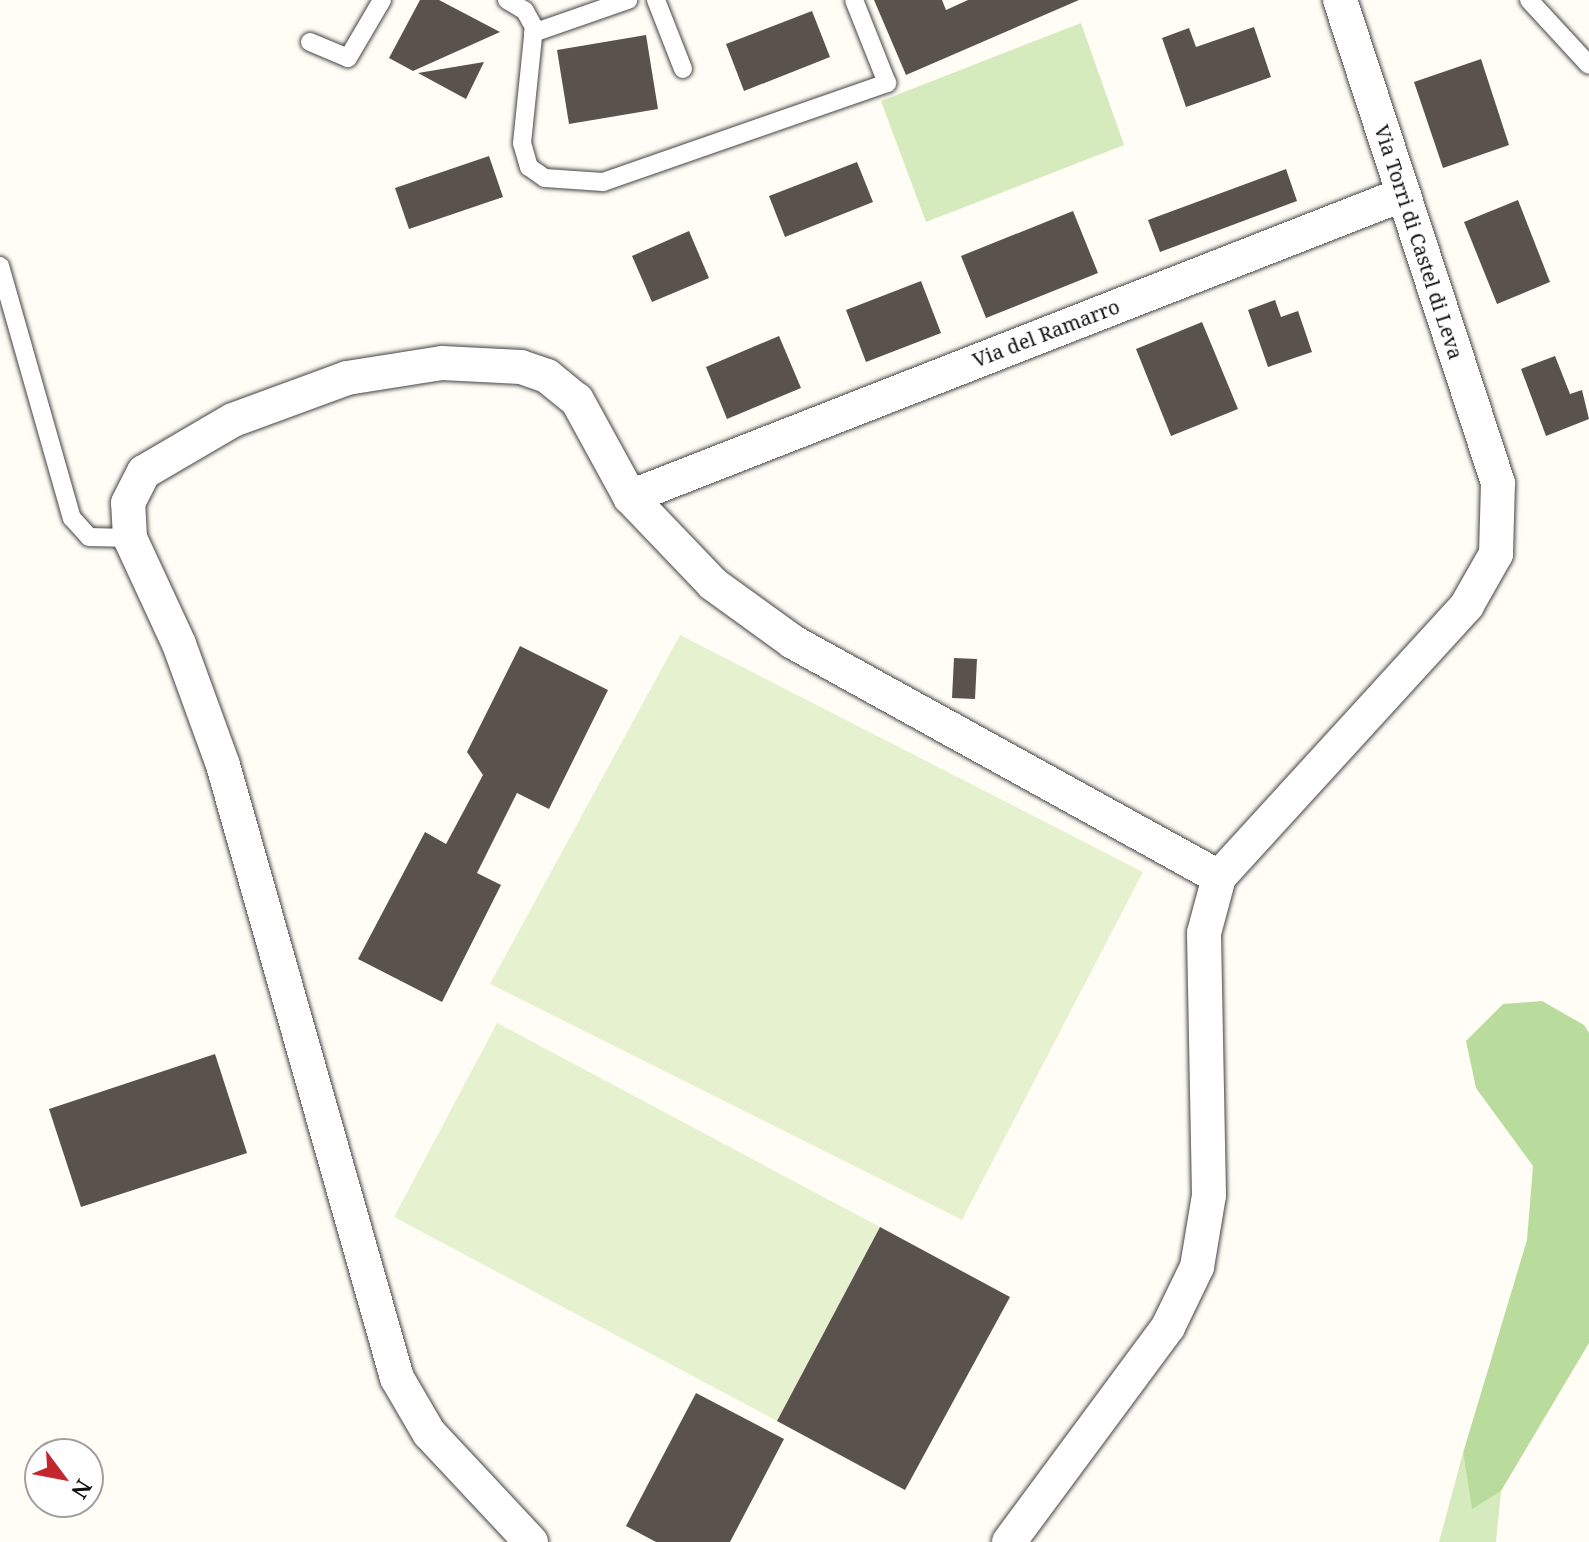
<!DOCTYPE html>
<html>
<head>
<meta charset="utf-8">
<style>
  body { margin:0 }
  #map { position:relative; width:1589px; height:1542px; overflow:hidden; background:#fffdf5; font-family:"Noto Serif",serif }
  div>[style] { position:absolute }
  .green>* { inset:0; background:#d5ebbd }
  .forest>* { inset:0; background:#b9dc9c }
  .pitch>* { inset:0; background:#e6f2cf }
  .building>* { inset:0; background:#5a524d }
  .roads { filter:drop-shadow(0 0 2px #444) drop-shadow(0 0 2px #444) }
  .service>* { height:18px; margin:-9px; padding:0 9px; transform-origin:9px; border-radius:9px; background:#fff }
  .minor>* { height:34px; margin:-17px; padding:0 17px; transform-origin:17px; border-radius:17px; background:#fff }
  span { translate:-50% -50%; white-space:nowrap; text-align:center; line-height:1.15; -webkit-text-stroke:8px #fff; paint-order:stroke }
  .street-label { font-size:20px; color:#111 }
  .north { position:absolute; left:24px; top:1438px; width:80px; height:80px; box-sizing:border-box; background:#fff; border:2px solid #a0a0a0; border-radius:50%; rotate:122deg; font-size:22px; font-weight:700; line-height:32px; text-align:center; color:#111 }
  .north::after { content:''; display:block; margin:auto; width:28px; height:36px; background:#c4262e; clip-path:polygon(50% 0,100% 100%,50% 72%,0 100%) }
</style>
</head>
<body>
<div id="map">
  <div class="green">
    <div style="clip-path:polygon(1081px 23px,1124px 145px,926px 222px,881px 101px)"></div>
    <div style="clip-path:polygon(1463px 1453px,1472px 1508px,1501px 1491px,1496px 1542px,1439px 1542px)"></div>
  </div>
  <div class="forest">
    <div style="clip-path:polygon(1542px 1001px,1584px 1025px,1589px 1033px,1589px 1343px,1501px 1491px,1472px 1509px,1463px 1453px,1527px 1240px,1533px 1166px,1476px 1088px,1466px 1041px,1503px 1004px)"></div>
  </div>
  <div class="pitch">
    <div style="clip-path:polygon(680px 635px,1143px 872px,962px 1220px,490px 984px)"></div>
    <div style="clip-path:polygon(497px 1023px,880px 1227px,777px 1421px,394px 1217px)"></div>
  </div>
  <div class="building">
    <div style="clip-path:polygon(420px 0,439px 0,500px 32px,413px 71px,389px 58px)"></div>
    <div style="clip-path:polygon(874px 0,942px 0,946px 10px,968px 0,1079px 0,906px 75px)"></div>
    <div style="clip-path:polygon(812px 11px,830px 57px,744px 91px,726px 44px)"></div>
    <div style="clip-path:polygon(1254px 27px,1271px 77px,1186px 107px,1162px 38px,1189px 28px,1196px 47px)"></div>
    <div style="clip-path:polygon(646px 35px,658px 109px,569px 124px,557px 50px)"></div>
    <div style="clip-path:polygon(1481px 59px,1509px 145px,1443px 168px,1414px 82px)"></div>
    <div style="clip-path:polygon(484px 62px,466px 99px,418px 73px)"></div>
    <div style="clip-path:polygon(489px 156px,503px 197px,409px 229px,395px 188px)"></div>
    <div style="clip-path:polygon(857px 162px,873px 202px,785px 237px,769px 196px)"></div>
    <div style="clip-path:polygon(1286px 169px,1297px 201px,1160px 252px,1148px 220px)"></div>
    <div style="clip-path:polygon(1518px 200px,1550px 282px,1497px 304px,1464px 222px)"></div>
    <div style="clip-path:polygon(1073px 211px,1098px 273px,986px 318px,961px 256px)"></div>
    <div style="clip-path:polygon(689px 231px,709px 278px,652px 302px,632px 256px)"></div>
    <div style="clip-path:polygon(921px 281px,941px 333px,866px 362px,846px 310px)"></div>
    <div style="clip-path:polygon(1275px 300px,1281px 317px,1298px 311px,1312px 352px,1268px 367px,1248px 310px)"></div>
    <div style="clip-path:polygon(1202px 322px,1238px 409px,1171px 436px,1136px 349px)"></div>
    <div style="clip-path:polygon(779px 336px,801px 388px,727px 419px,706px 367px)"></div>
    <div style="clip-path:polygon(1555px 356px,1570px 394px,1582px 390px,1589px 419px,1546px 436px,1521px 369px)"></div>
    <div style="clip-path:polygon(520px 646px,608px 690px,549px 809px,517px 793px,477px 873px,501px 885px,442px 1002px,358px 959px,425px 832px,446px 844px,483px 775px,467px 752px)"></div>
    <div style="clip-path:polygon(954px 658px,977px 659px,975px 699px,952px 698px)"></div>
    <div style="clip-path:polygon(215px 1054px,247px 1153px,81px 1207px,49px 1109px)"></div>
    <div style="clip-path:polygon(880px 1227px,1010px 1297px,905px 1490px,777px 1421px)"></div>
    <div style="clip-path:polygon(696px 1393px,784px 1439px,730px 1542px,656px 1542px,626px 1526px)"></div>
  </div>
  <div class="roads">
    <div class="service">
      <div style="left:507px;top:0;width:21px;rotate:31deg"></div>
      <div style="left:525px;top:11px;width:18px;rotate:61deg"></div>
      <div style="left:534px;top:27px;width:117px;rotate:95.9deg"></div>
      <div style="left:522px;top:143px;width:25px;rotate:74deg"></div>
      <div style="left:529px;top:167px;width:19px;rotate:35deg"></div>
      <div style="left:545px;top:178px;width:58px;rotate:3.9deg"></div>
      <div style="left:603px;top:182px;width:301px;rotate:-19.2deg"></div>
      <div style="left:887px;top:83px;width:89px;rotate:-111.7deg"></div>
      <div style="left:656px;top:0;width:74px;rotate:68.6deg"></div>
      <div style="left:1529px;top:0;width:88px;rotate:47.3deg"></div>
      <div style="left:533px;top:33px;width:101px;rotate:-19.2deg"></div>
      <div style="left:310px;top:42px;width:41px;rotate:22.8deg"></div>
      <div style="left:348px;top:58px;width:67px;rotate:-59.6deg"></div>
      <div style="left:0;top:266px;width:262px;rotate:74.1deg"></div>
      <div style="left:72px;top:518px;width:25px;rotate:48deg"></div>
      <div style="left:89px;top:537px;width:41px;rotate:1.4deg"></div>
    </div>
    <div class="minor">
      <div style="left:630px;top:497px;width:831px;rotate:-21.38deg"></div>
      <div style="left:531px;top:1542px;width:149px;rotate:-133.1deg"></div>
      <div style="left:429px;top:1433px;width:64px;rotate:-120.2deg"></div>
      <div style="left:397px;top:1378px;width:637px;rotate:-105.85deg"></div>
      <div style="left:223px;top:765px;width:129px;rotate:-110deg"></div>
      <div style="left:179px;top:644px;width:117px;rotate:-114.8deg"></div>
      <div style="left:130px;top:538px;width:35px;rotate:-93deg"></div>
      <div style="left:128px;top:503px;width:35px;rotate:-63deg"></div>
      <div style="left:144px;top:472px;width:103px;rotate:-30.3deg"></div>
      <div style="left:233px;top:420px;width:121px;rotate:-20.2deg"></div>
      <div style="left:347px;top:378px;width:96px;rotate:-9deg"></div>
      <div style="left:442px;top:363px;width:79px;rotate:2.9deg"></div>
      <div style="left:521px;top:367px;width:28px;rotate:19deg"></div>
      <div style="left:547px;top:376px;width:38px;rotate:39deg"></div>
      <div style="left:577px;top:400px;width:111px;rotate:61.3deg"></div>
      <div style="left:630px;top:497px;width:120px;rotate:46.3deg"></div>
      <div style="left:713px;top:584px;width:99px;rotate:35.9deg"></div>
      <div style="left:793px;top:642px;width:487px;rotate:28.9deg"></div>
      <div style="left:1009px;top:1542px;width:267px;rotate:-53.5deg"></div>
      <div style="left:1168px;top:1327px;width:67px;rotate:-64.2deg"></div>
      <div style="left:1197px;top:1267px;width:73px;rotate:-80.5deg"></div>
      <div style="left:1209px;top:1195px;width:262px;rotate:-91.1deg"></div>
      <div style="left:1204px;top:933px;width:58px;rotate:-75deg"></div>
      <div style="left:1219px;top:877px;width:368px;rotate:-47.6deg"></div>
      <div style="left:1467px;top:605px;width:59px;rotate:-60.4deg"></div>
      <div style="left:1496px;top:554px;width:71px;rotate:-88.4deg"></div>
      <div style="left:1498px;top:483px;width:508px;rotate:-108.11deg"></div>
    </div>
  </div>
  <div class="street-label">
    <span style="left:1419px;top:242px;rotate:72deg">Via Torri di Castel di Leva</span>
    <span style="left:1046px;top:333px;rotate:-21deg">Via del Ramarro</span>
  </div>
  <div class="north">N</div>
</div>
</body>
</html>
